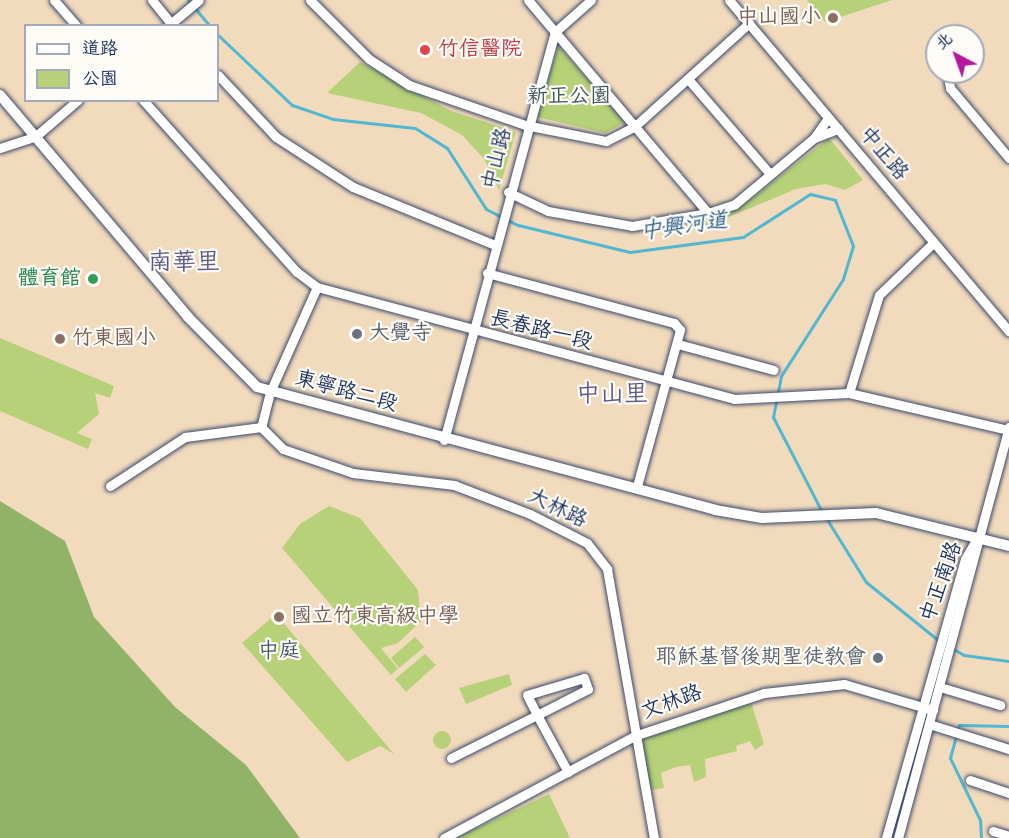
<!DOCTYPE html>
<html>
<head>
<meta charset="utf-8">
<style>
  body { margin:0 }
  #map { position:relative; width:1009px; height:838px; overflow:hidden; background:#f2dbbd; font-family:"Indie Flower","LXGW WenKai TC",sans-serif }
  div>[style] { position:absolute }
  .green>* { inset:0; background:#b6d177 }
  .round { border-radius:50% }
  .forest>* { inset:0; background:#90b368 }
  .stream>* { height:3px; margin:-1.5px; padding:0 1.5px; transform-origin:1.5px; border-radius:1.5px; background:#52b7d1 }
  .roads { filter:drop-shadow(0 0 2px #3b496c) drop-shadow(0 0 2px #3b496c) }
  .minor>* { height:9px; margin:-4.5px; padding:0 4.5px; transform-origin:4.5px; border-radius:4.5px; background:#fff }
  .major>* { height:10px; margin:-5px; padding:0 5px; transform-origin:5px; border-radius:5px; background:#fff }
  .dots>* { width:16px; height:16px; translate:-50% -50%; box-sizing:border-box; border:3px solid #fdfcf7; border-radius:50% }
  span { translate:-50% -50%; white-space:nowrap; text-align:center; line-height:1.15; -webkit-text-stroke:4.5px #fdfcf7; paint-order:stroke }
  .education-label { font-size:21px; color:#785e54 }
  .right { translate:-100% -50%; text-align:right }
  .left { translate:0 -50%; text-align:left }
  .health-label { font-size:21px; color:#be3a42 }
  .park-label { font-size:21px; color:#425864 }
  .street-label { font-size:21px; color:#1b2f5e }
  .leisure-label { font-size:21px; color:#27864d }
  .worship-label { font-size:21px; color:#5b616d }
  .water-label { font-size:22px; color:#2e5f86; font-style:italic }
  .quarter-label { font-size:24px; color:#5d5889 }
  .legend { position:absolute; left:24px; top:24px; width:195px; height:78px; box-sizing:border-box; background:#fdfcf7; border:2px solid #a3aaba; margin:0; padding:8px 10px; list-style:none; font-size:18px; color:#1b2f5e }
  .legend li { display:flex; align-items:center; gap:12px; height:30px }
  .legend b { width:30px; border:2px solid #a3aaba }
  .north { position:absolute; left:925px; top:24px; width:60px; height:60px; box-sizing:border-box; background:#fdfcf7; border:2px solid #a3aaba; border-radius:50%; rotate:319deg; font-size:16px; font-weight:700; line-height:24px; text-align:center; color:#1b2f5e }
  .north::after { content:''; display:block; margin:auto; width:21px; height:27px; background:#b5179e; clip-path:polygon(50% 0,100% 100%,50% 72%,0 100%) }
</style>
</head>
<body>
<div id="map">
  <div class="green">
    <div style="clip-path:polygon(807px 0,892px 0,825px 22px)"></div>
    <div style="clip-path:polygon(558px 46px,626px 122px,605px 133px,537px 117px)"></div>
    <div style="clip-path:polygon(360px 62px,451px 111px,516px 132px,499px 190px,484px 159px,462px 135px,421px 113px,327px 93px)"></div>
    <div style="clip-path:polygon(829px 138px,863px 180px,845px 190px,825px 184px,796px 189px,695px 231px,692px 223px,741px 207px)"></div>
    <div style="clip-path:polygon(0 338px,114px 386px,110px 398px,95px 393px,99px 414px,77px 433px,92px 439px,88px 449px,0 411px)"></div>
    <div style="clip-path:polygon(329px 506px,360px 518px,418px 590px,421px 621px,398px 643px,381px 648px,398px 669px,391px 675px,282px 548px,300px 524px)"></div>
    <div style="clip-path:polygon(276px 614px,394px 754px,380px 746px,347px 762px,242px 643px)"></div>
    <div style="clip-path:polygon(415px 637px,424px 647px,399px 668px,391px 658px)"></div>
    <div style="clip-path:polygon(425px 654px,436px 665px,406px 692px,395px 679px)"></div>
    <div style="clip-path:polygon(509px 674px,512px 685px,466px 704px,459px 688px)"></div>
    <div style="clip-path:polygon(751px 702px,764px 744px,755px 750px,750px 741px,736px 746px,737px 751px,705px 759px,706px 777px,694px 782px,690px 765px,676px 767px,661px 773px,664px 788px,651px 790px,639px 739px)"></div>
    <div class="round" style="left:433px;top:731px;width:18px;height:18px"></div>
    <div style="clip-path:polygon(549px 794px,570px 838px,456px 838px)"></div>
  </div>
  <div class="forest">
    <div style="clip-path:polygon(0 501px,65px 541px,94px 617px,175px 707px,246px 765px,300px 838px,0 838px)"></div>
  </div>
  <div class="stream">
    <div style="left:188px;top:0;width:34px;rotate:50deg"></div>
    <div style="left:218px;top:35px;width:102px;rotate:43.4deg"></div>
    <div style="left:292px;top:105px;width:43px;rotate:18.9deg"></div>
    <div style="left:333px;top:119px;width:82px;rotate:6.3deg"></div>
    <div style="left:415px;top:128px;width:38px;rotate:32deg"></div>
    <div style="left:447px;top:148px;width:72px;rotate:57.4deg"></div>
    <div style="left:486px;top:209px;width:36px;rotate:27deg"></div>
    <div style="left:518px;top:225px;width:115px;rotate:13.6deg"></div>
    <div style="left:630px;top:252px;width:114px;rotate:-7.6deg"></div>
    <div style="left:743px;top:237px;width:80px;rotate:-32.7deg"></div>
    <div style="left:810px;top:194px;width:26px;rotate:13deg"></div>
    <div style="left:835px;top:200px;width:49px;rotate:68.6deg"></div>
    <div style="left:853px;top:246px;width:34px;rotate:107deg"></div>
    <div style="left:843px;top:279px;width:115px;rotate:122.6deg"></div>
    <div style="left:781px;top:376px;width:42px;rotate:101deg"></div>
    <div style="left:773px;top:417px;width:107px;rotate:62.7deg"></div>
    <div style="left:826px;top:518px;width:75px;rotate:58deg"></div>
    <div style="left:866px;top:582px;width:94px;rotate:38.9deg"></div>
    <div style="left:950px;top:647px;width:16px;rotate:30deg"></div>
    <div style="left:964px;top:655px;width:45px;rotate:7.6deg"></div>
    <div style="left:981px;top:838px;width:18px;rotate:-93deg"></div>
    <div style="left:980px;top:820px;width:69px;rotate:-115.8deg"></div>
    <div style="left:950px;top:758px;width:34px;rotate:-75deg"></div>
    <div style="left:959px;top:725px;width:50px;rotate:1.1deg"></div>
  </div>
  <div class="roads">
    <div class="minor">
      <div style="left:54px;top:0;width:35px;rotate:49deg"></div>
      <div style="left:152px;top:0;width:33px;rotate:51deg"></div>
      <div style="left:310px;top:0;width:83px;rotate:45deg"></div>
      <div style="left:369px;top:59px;width:48px;rotate:33deg"></div>
      <div style="left:409px;top:85px;width:123px;rotate:19deg"></div>
      <div style="left:525px;top:125px;width:83px;rotate:11.2deg"></div>
      <div style="left:606px;top:141px;width:31px;rotate:-27deg"></div>
      <div style="left:634px;top:127px;width:155px;rotate:-42.1deg"></div>
      <div style="left:528px;top:0;width:279px;rotate:49.8deg"></div>
      <div style="left:729px;top:0;width:434px;rotate:49.8deg"></div>
      <div style="left:168px;top:26px;width:40px;rotate:-40deg"></div>
      <div style="left:947px;top:72px;width:16px;rotate:79deg"></div>
      <div style="left:950px;top:88px;width:92px;rotate:49.9deg"></div>
      <div style="left:218px;top:75px;width:85px;rotate:46.9deg"></div>
      <div style="left:276px;top:137px;width:92px;rotate:33deg"></div>
      <div style="left:353px;top:187px;width:153px;rotate:22.2deg"></div>
      <div style="left:688px;top:79px;width:125px;rotate:49.2deg"></div>
      <div style="left:143px;top:100px;width:231px;rotate:48.2deg"></div>
      <div style="left:297px;top:272px;width:25px;rotate:37deg"></div>
      <div style="left:317px;top:287px;width:432px;rotate:15deg"></div>
      <div style="left:734px;top:399px;width:115px;rotate:-3deg"></div>
      <div style="left:849px;top:393px;width:163px;rotate:13.1deg"></div>
      <div style="left:814px;top:138px;width:26px;rotate:-21deg"></div>
      <div style="left:0;top:148px;width:38px;rotate:-18deg"></div>
      <div style="left:36px;top:136px;width:55px;rotate:-40.6deg"></div>
      <div style="left:508px;top:192px;width:44px;rotate:25.4deg"></div>
      <div style="left:548px;top:211px;width:85px;rotate:10.1deg"></div>
      <div style="left:632px;top:226px;width:77px;rotate:-9.7deg"></div>
      <div style="left:708px;top:213px;width:28px;rotate:-18deg"></div>
      <div style="left:735px;top:204px;width:103px;rotate:-39.9deg"></div>
      <div style="left:814px;top:138px;width:24px;rotate:-55deg"></div>
      <div style="left:487px;top:273px;width:194px;rotate:15deg"></div>
      <div style="left:674px;top:323px;width:9px;rotate:49deg"></div>
      <div style="left:680px;top:330px;width:162px;rotate:105.4deg"></div>
      <div style="left:317px;top:287px;width:115px;rotate:114.1deg"></div>
      <div style="left:270px;top:392px;width:36px;rotate:104deg"></div>
      <div style="left:261px;top:427px;width:31px;rotate:45deg"></div>
      <div style="left:283px;top:449px;width:74px;rotate:18.9deg"></div>
      <div style="left:353px;top:473px;width:102px;rotate:6.8deg"></div>
      <div style="left:454px;top:485px;width:81px;rotate:20.9deg"></div>
      <div style="left:530px;top:514px;width:64px;rotate:27deg"></div>
      <div style="left:587px;top:543px;width:33px;rotate:52deg"></div>
      <div style="left:607px;top:569px;width:273px;rotate:80.1deg"></div>
      <div style="left:678px;top:344px;width:99px;rotate:15.2deg"></div>
      <div style="left:849px;top:393px;width:102px;rotate:-73deg"></div>
      <div style="left:879px;top:295px;width:74px;rotate:-43.9deg"></div>
      <div style="left:444px;top:440px;width:423px;rotate:-74.8deg"></div>
      <div style="left:555px;top:32px;width:48px;rotate:-41.6deg"></div>
      <div style="left:110px;top:486px;width:90px;rotate:-33.2deg"></div>
      <div style="left:185px;top:437px;width:77px;rotate:-7.5deg"></div>
      <div style="left:940px;top:687px;width:63px;rotate:16.7deg"></div>
      <div style="left:929px;top:724px;width:84px;rotate:17.4deg"></div>
      <div style="left:451px;top:758px;width:96px;rotate:-26.6deg"></div>
      <div style="left:537px;top:715px;width:57px;rotate:-27deg"></div>
      <div style="left:588px;top:689px;width:12px;rotate:-110deg"></div>
      <div style="left:584px;top:678px;width:59px;rotate:163.4deg"></div>
      <div style="left:527px;top:695px;width:22px;rotate:63deg"></div>
      <div style="left:537px;top:715px;width:65px;rotate:61.5deg"></div>
      <div style="left:970px;top:780px;width:41px;rotate:18.4deg"></div>
      <div style="left:993px;top:831px;width:17px;rotate:17deg"></div>
      <div style="left:444px;top:838px;width:216px;rotate:-28.2deg"></div>
      <div style="left:634px;top:736px;width:137px;rotate:-18.3deg"></div>
      <div style="left:764px;top:693px;width:81px;rotate:-6.4deg"></div>
      <div style="left:844px;top:684px;width:93px;rotate:16.3deg"></div>
      <div style="left:886px;top:838px;width:290px;rotate:-74.2deg"></div>
      <div style="left:965px;top:559px;width:24px;rotate:-60deg"></div>
      <div style="left:898px;top:838px;width:426px;rotate:-74.9deg"></div>
    </div>
    <div class="major">
      <div style="left:0;top:95px;width:291px;rotate:49.7deg"></div>
      <div style="left:188px;top:317px;width:98px;rotate:45.4deg"></div>
      <div style="left:257px;top:387px;width:474px;rotate:15deg"></div>
      <div style="left:715px;top:510px;width:48px;rotate:9.7deg"></div>
      <div style="left:762px;top:518px;width:114px;rotate:-2.5deg"></div>
      <div style="left:876px;top:513px;width:137px;rotate:13.9deg"></div>
    </div>
  </div>
  <div class="dots">
    <div style="left:833px;top:18px;background:#8d6e63"></div>
    <div style="left:425px;top:50px;background:#e0444e"></div>
    <div style="left:93px;top:279px;background:#2e9e5b"></div>
    <div style="left:357px;top:334px;background:#6b7280"></div>
    <div style="left:60px;top:339px;background:#8d6e63"></div>
    <div style="left:279px;top:617px;background:#8d6e63"></div>
    <div style="left:878px;top:658px;background:#6b7280"></div>
  </div>
  <div class="education-label">
    <span class="right" style="left:821px;top:18px">中山國小</span>
    <span class="left" style="left:72px;top:339px">竹東國小</span>
    <span class="left" style="left:291px;top:617px">國立竹東高級中學</span>
  </div>
  <div class="health-label">
    <span class="left" style="left:438px;top:50px">竹信醫院</span>
  </div>
  <div class="park-label">
    <span style="left:569px;top:97px">新正公園</span>
    <span style="left:279px;top:652px">中庭</span>
  </div>
  <div class="street-label">
    <span style="left:883px;top:154px;rotate:50deg">中正路</span>
    <span style="left:498px;top:159px;rotate:-76deg">中山路</span>
    <span style="left:541px;top:331px;rotate:14deg">長春路一段</span>
    <span style="left:346px;top:392px;rotate:15deg">東寧路二段</span>
    <span style="left:557px;top:509px;rotate:26deg">大林路</span>
    <span style="left:942px;top:582px;rotate:-70deg">中正南路</span>
    <span style="left:672px;top:703px;rotate:-20deg">文林路</span>
  </div>
  <div class="leisure-label">
    <span class="right" style="left:81px;top:279px">體育館</span>
  </div>
  <div class="worship-label">
    <span class="left" style="left:369px;top:334px">大覺寺</span>
    <span class="right" style="left:866px;top:658px">耶穌基督後期聖徒教會</span>
  </div>
  <div class="water-label">
    <span style="left:684px;top:228px;rotate:-8deg">中興河道</span>
  </div>
  <div class="quarter-label">
    <span style="left:184px;top:264px">南華里</span>
    <span style="left:612px;top:396px">中山里</span>
  </div>
  <ul class="legend">
  <li><b style="height:8px;background:#fff"></b>道路</li>
  <li><b style="height:16px;background:#b6d177"></b>公園</li>
  </ul>
  <div class="north">北</div>
</div>
</body>
</html>
